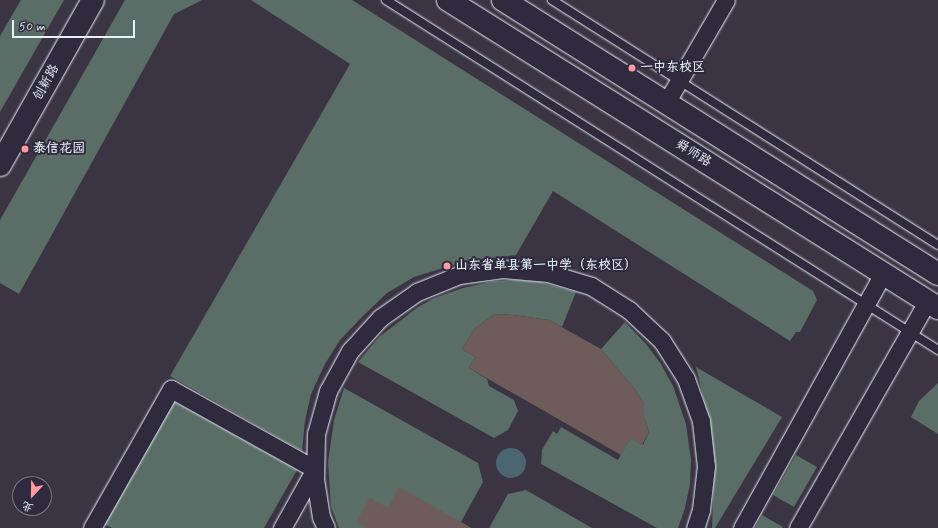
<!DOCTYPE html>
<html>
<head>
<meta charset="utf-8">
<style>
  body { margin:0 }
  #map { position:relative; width:938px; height:528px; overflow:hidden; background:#3b3443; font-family:Mynerve,"LXGW WenKai TC",sans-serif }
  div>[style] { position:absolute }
  .green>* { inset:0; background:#5a6d66 }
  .water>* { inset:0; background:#4b6573 }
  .round { border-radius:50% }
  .building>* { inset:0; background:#6d5c5a }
  .roads { filter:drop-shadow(0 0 1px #e8f1f8) drop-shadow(0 0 1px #e8f1f8) }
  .service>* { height:8px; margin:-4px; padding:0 4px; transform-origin:4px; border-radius:4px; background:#2f2a3d }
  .minor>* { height:17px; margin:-8.5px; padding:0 8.5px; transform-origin:8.5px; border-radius:8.5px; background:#2f2a3d }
  .secondary>* { height:22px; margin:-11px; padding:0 11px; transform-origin:11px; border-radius:11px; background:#2f2a3d }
  .primary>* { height:22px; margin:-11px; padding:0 11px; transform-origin:11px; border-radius:11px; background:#2f2a3d }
  .dots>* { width:11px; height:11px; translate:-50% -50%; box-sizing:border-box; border:2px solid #2f2a3d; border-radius:50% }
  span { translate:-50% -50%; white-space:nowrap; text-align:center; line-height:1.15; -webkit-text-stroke:4px #2f2a3d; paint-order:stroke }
  .poi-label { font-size:13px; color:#e8f1f8; font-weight:700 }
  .left { translate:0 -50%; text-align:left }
  .street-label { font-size:13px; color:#e8f1f8 }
  .north { position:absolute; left:12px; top:476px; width:40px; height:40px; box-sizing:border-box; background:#2f2a3d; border:1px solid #797a88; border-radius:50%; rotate:202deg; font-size:11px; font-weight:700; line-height:16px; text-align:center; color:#e8f1f8 }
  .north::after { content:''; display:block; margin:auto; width:14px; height:18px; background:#ff9aa2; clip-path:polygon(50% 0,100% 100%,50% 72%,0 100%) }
  .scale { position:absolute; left:12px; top:20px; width:123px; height:18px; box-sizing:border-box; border:2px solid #e8f1f8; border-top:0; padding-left:5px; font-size:12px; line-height:14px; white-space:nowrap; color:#e8f1f8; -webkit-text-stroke:3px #2f2a3d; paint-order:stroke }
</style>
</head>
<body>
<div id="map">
  <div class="green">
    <div style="clip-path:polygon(21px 0,64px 0,0 112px,0 36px)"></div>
    <div style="clip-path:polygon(125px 0,202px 0,174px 14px,19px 294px,0 283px,0 220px)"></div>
    <div style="clip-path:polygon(251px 0,352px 0,813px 291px,817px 300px,800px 332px,796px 332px,790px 341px,553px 191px,516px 255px,466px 261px,414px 277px,387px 293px,363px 316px,340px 340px,325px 364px,311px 394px,305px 421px,302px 451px,170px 376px,350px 64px)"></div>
    <div style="clip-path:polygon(516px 280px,540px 282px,576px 292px,562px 327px,549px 320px,513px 315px,495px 314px,474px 329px,462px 349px,475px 357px,469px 368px,487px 379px,489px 386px,514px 400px,518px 411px,508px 430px,494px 438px,358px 362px,379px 337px,418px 307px,434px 298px,463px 288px,494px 281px)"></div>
    <div style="clip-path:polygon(625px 322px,646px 344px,661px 364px,673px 386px,686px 424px,691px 460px,690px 484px,685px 508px,678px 528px,657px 528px,541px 464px,542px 450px,553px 431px,557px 434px,561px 427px,618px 460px,630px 438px,643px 445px,649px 432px,644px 417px,644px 404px,637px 392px,601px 349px)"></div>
    <div style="clip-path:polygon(696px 367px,782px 417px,715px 528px,712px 528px,714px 470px,707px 413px)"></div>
    <div style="clip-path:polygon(938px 383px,938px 434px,911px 417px,919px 401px)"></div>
    <div style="clip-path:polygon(344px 388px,478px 463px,483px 482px,461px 522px,471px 528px,339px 528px,331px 507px,328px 462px,334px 420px)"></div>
    <div style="clip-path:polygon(173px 401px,297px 470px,264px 528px,112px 528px,104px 524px)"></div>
    <div style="clip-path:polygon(796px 455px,817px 467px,794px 507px,773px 495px)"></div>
    <div style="clip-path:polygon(526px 490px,592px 528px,489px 528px,508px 494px)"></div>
    <div style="clip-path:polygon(762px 515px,783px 527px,782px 528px,755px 528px)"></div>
  </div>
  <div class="water">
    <div class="round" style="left:496px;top:448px;width:30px;height:30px"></div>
  </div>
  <div class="building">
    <div style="clip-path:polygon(495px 314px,513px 315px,549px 320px,601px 349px,637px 392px,644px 404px,644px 417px,649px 432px,642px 445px,630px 438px,621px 455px,469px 368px,475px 357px,462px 349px,474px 329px)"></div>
    <div style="clip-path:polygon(399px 487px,461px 522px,471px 528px,367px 528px,356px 522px,370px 498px,388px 508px)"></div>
  </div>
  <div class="roads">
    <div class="service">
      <div style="left:386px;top:0;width:654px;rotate:32.38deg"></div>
      <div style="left:552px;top:0;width:457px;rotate:32.4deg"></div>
    </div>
    <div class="minor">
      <div style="left:666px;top:103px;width:119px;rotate:-59.8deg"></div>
      <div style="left:92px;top:528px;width:160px;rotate:-60.4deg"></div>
      <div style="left:171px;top:389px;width:165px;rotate:29.1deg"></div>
      <div style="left:315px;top:469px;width:68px;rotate:119.2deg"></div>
      <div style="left:326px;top:528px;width:12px;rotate:-114deg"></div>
      <div style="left:321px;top:517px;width:38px;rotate:-99deg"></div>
      <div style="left:315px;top:479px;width:45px;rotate:-88.7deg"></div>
      <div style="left:316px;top:434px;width:45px;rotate:-74.4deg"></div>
      <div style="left:328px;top:391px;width:46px;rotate:-61.2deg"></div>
      <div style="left:350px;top:351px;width:45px;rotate:-47.7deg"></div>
      <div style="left:380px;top:318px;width:45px;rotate:-35.1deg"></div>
      <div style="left:417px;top:292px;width:45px;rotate:-22deg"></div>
      <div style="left:459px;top:275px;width:44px;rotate:-7.8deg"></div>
      <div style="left:503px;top:269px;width:45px;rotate:5.1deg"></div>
      <div style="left:548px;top:273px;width:45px;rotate:16.8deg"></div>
      <div style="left:591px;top:286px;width:45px;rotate:32.3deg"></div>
      <div style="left:629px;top:310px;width:45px;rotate:43.2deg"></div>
      <div style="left:662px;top:341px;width:45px;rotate:57.7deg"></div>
      <div style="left:686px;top:379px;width:45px;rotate:70.3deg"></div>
      <div style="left:701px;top:421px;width:45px;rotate:83.7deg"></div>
      <div style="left:706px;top:466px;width:44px;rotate:96.5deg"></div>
      <div style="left:701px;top:510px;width:19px;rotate:108deg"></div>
      <div style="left:742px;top:528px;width:291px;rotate:-61deg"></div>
      <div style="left:798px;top:528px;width:260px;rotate:-60.3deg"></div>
    </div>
    <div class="secondary">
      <div style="left:0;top:165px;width:189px;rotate:-60.6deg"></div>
    </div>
    <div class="primary">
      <div style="left:448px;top:0;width:579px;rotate:32.15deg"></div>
      <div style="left:503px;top:0;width:514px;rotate:32.21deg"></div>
    </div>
  </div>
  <div class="dots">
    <div style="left:632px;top:68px;background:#ff9aa2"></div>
    <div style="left:25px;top:149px;background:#ff9aa2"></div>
    <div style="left:447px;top:266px;background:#ff9aa2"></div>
  </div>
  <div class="poi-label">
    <span class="left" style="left:640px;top:68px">一中东校区</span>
    <span class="left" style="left:33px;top:149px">泰信花园</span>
    <span class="left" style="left:455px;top:266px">山东省单县第一中学（东校区）</span>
  </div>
  <div class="street-label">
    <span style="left:47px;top:83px;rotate:-61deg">创新路</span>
    <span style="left:693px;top:154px;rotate:32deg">舜师路</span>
  </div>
  <div class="north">北</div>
  <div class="scale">50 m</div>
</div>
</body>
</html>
